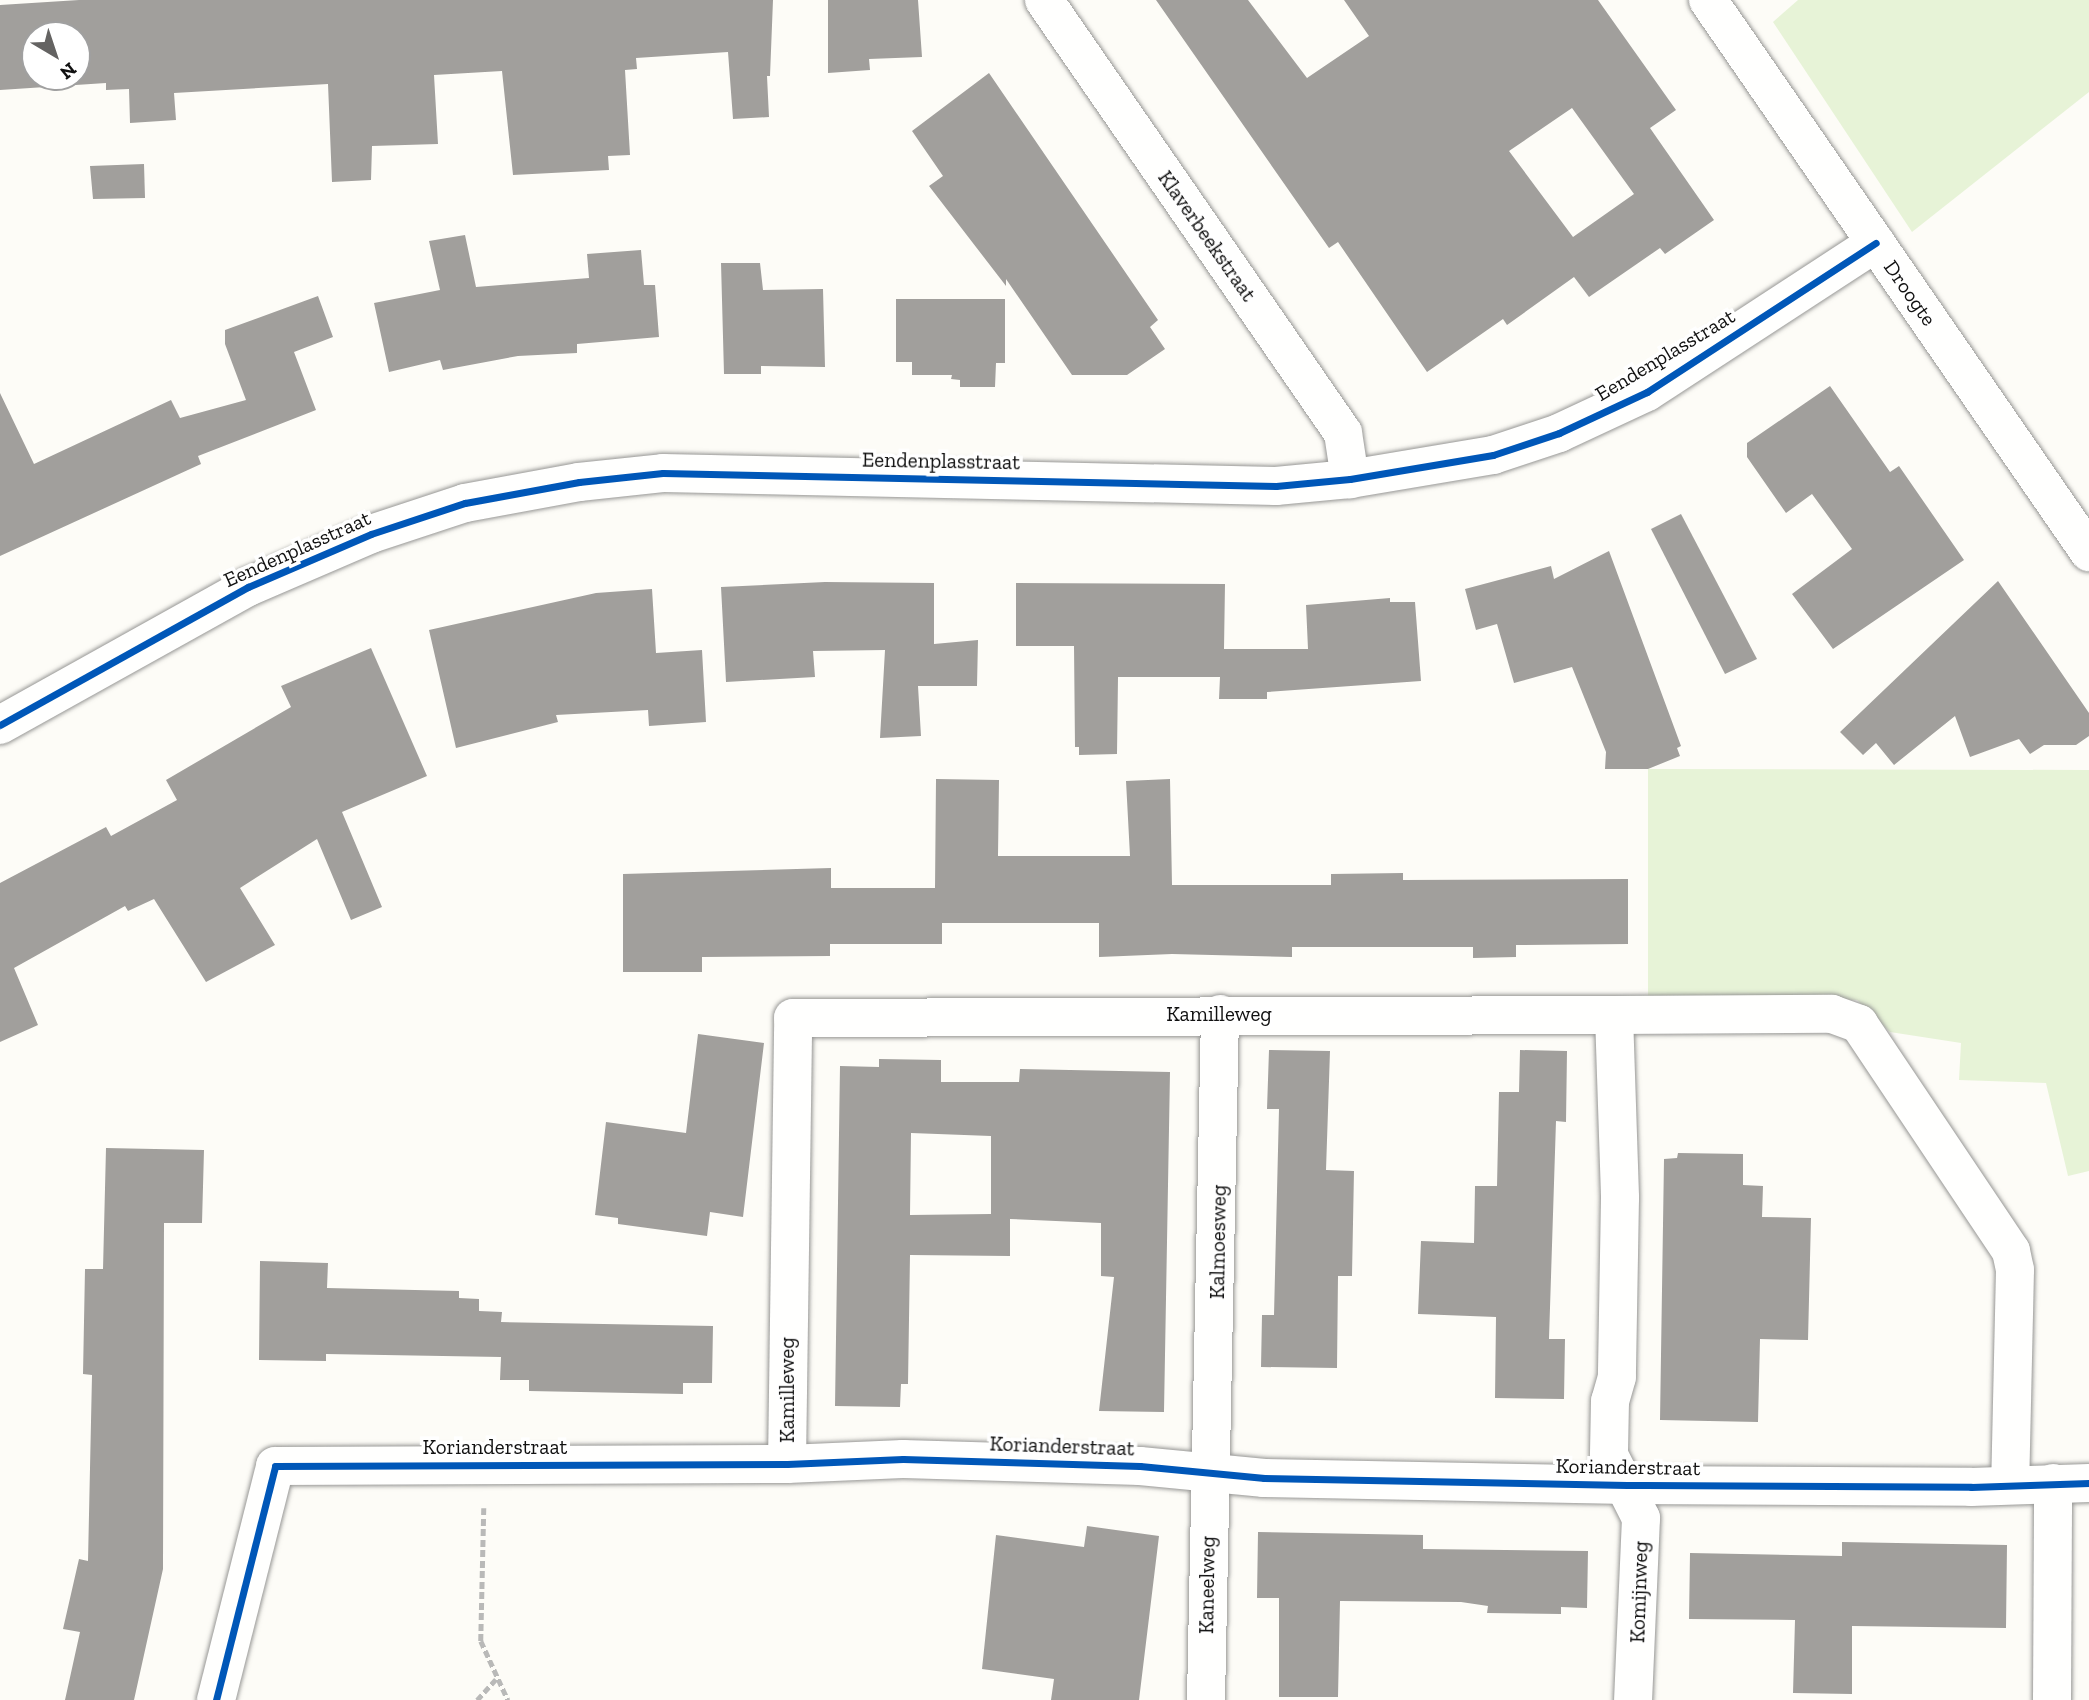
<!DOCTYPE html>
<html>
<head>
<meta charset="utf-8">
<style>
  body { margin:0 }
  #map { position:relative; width:2089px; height:1700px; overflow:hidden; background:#fdfcf7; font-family:"Zilla Slab",serif }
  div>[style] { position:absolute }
  .green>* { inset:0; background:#e7f3d7 }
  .building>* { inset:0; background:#a19f9c }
  .path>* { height:4.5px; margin-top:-2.25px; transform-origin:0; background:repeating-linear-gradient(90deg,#b9b9b8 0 7px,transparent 0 10.5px) }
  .roads { filter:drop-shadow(0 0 2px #979795) drop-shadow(0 0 2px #979795) }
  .minor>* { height:38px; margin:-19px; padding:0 19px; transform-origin:19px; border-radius:19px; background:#fffffe }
  .cycleway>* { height:7px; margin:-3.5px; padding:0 3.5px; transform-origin:3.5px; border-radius:3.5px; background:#0057b8 }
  span { translate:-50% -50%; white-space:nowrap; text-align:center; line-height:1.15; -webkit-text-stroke:7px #fff; paint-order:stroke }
  .street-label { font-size:21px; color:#111 }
  .north { position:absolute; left:21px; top:21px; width:70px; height:70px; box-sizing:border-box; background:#fff; border:2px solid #a0a0a0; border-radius:50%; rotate:141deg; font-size:19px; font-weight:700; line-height:28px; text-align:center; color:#111 }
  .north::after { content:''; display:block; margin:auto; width:24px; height:32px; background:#646362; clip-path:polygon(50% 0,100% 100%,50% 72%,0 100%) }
</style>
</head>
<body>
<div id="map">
  <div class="green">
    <div style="clip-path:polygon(1798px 0,2089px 0,2089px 92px,1912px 232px,1773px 22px)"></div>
    <div style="clip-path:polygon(1648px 769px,2089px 770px,2089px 1171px,2068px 1176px,2046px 1083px,1959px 1080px,1961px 1043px,1890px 1032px,1857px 1000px,1648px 997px)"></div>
  </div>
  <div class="building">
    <div style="clip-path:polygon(evenodd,79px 0,773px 0,770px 76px,767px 76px,769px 117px,733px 119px,728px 52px,636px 58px,637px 69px,625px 70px,630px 155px,608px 156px,609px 170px,513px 175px,502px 71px,434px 75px,438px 144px,372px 146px,371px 180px,332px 182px,328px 84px,174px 93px,176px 120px,130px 123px,129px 89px,106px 90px,106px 83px,0 90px,0 5px,79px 0,35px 35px,77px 35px,77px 77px,35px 77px,35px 35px)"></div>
    <div style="clip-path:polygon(828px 0,918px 0,922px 57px,869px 59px,870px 70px,828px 73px)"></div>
    <div style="clip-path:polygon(evenodd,1156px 0,1248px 0,1307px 78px,1369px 36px,1344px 0,1598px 0,1676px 110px,1650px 128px,1714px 220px,1665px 254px,1660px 248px,1589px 297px,1574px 277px,1507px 325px,1503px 319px,1427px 372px,1338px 242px,1329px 248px,1156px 0,1572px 108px,1634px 194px,1573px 237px,1509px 151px,1572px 108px)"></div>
    <div style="clip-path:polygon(989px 73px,1158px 320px,1150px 327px,1165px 349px,1127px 375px,1072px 375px,1006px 279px,1006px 286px,929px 186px,943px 176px,912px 131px)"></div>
    <div style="clip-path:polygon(144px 164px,145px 198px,93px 199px,90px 166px)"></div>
    <div style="clip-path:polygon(465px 235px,476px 287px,589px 278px,587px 254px,641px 250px,644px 285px,655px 285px,659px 337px,577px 344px,577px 353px,518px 356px,443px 370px,440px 360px,389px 372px,374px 303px,440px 290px,429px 241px)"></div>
    <div style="clip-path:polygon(721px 263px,760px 263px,763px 290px,823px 289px,825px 367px,761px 366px,761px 374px,724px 374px)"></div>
    <div style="clip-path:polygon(318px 296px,333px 337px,294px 352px,316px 410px,198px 456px,201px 464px,0 556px,0 393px,34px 464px,171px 400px,180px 418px,246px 400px,225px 344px,225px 330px)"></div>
    <div style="clip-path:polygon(896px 299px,1005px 299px,1005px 363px,996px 363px,995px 387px,960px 387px,960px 380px,951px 379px,952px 375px,912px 375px,912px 362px,896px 362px)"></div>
    <div style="clip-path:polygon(1830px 386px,1890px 472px,1899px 466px,1964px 560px,1833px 649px,1792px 594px,1852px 549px,1812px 494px,1786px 513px,1747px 457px,1747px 443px)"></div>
    <div style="clip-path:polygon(1681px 514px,1757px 659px,1725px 674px,1651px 529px)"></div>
    <div style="clip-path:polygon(1609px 551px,1681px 746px,1677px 748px,1680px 756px,1648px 769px,1605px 769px,1606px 752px,1572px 667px,1514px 683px,1497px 624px,1476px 630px,1465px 589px,1551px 566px,1554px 579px)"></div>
    <div style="clip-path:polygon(1998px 581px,2089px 713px,2089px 736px,2076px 745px,2044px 745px,2030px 754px,2019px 739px,1970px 757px,1955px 716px,1894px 765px,1876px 743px,1863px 755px,1840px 732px)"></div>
    <div style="clip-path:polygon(825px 582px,934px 583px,934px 644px,978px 640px,977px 686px,918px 686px,921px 736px,880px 738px,885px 650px,813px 651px,815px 677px,726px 682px,721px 587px)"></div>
    <div style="clip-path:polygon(1016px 583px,1225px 584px,1224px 649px,1308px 649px,1306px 605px,1390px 598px,1390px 602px,1415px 602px,1421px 681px,1267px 692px,1267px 699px,1219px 699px,1220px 677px,1118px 677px,1117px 754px,1079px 755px,1079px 747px,1075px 747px,1074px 646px,1016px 646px)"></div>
    <div style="clip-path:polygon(652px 589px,656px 653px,702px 650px,706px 722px,649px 726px,648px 710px,556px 715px,558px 722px,456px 748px,429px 630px,596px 593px)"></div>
    <div style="clip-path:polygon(371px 648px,427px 776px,342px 812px,382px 907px,351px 920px,317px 839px,240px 888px,275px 945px,206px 982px,154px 899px,128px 911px,125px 906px,14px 968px,38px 1025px,0 1042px,0 883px,106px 827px,111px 836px,177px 800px,166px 780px,291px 707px,281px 686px)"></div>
    <div style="clip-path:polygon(936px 779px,999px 780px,998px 856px,1130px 856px,1126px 781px,1170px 779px,1172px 885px,1331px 885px,1331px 874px,1403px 873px,1403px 880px,1628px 879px,1628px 944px,1516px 945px,1516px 957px,1473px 958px,1473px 947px,1292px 947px,1292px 957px,1172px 954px,1099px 957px,1099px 923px,942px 923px,942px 944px,830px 944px,830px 956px,702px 957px,702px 972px,623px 972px,623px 874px,831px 868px,831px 888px,935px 888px)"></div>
    <div style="clip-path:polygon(698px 1034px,764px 1043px,743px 1217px,710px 1212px,707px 1236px,618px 1224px,618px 1218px,595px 1215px,606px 1122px,686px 1133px)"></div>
    <div style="clip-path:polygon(1269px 1050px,1330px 1051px,1326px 1170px,1354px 1171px,1352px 1276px,1338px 1276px,1337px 1368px,1261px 1367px,1262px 1315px,1274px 1315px,1279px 1109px,1267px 1109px)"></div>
    <div style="clip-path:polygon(1520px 1050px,1567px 1051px,1566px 1122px,1556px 1121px,1549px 1339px,1565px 1339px,1564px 1399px,1495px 1398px,1496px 1317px,1418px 1314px,1421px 1241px,1474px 1243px,1475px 1186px,1497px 1186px,1499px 1092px,1519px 1092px)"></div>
    <div style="clip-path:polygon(evenodd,879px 1059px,941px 1060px,941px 1082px,1019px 1082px,1020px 1069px,1170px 1072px,1164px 1412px,1099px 1411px,1114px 1277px,1101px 1276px,1101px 1223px,1010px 1219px,1010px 1256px,910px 1255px,908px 1384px,901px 1384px,900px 1407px,835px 1406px,840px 1066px,879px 1067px,879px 1059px,911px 1133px,991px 1136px,991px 1214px,910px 1215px,911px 1133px)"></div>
    <div style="clip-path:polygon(106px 1148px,204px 1150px,202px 1223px,164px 1223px,163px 1569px,134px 1700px,65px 1700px,80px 1632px,63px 1629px,79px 1559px,88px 1561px,92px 1375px,83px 1374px,85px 1269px,103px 1269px)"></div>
    <div style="clip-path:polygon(1678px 1153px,1743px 1154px,1743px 1185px,1763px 1186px,1762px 1217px,1811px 1218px,1808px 1340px,1760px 1339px,1758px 1422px,1660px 1420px,1664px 1159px,1677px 1158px)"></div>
    <div style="clip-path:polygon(260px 1261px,328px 1263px,327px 1288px,459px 1291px,459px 1298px,479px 1299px,479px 1311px,502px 1312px,501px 1322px,713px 1326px,712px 1383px,683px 1383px,683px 1394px,529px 1391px,529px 1380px,500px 1380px,501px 1357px,326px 1354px,326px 1361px,259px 1360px)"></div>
    <div style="clip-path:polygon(1087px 1526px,1159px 1536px,1139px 1700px,1051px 1700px,1054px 1679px,982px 1669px,996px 1535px,1084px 1547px)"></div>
    <div style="clip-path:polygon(1258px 1532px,1423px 1535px,1423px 1549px,1588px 1551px,1587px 1608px,1561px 1607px,1561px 1614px,1487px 1613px,1488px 1606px,1461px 1602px,1340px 1601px,1338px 1697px,1279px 1697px,1279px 1598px,1257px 1598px)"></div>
    <div style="clip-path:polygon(1842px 1542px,2007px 1545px,2006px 1628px,1852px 1626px,1852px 1694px,1793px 1693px,1795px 1620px,1689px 1619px,1690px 1553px,1842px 1556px)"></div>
  </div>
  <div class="path">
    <div style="left:484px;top:1508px;width:133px;rotate:91.3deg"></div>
    <div style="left:481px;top:1641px;width:65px;rotate:65.4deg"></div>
    <div style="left:477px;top:1700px;width:28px;rotate:-48deg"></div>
  </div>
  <div class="roads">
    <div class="minor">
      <div style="left:1044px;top:0;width:526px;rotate:55.37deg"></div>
      <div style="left:1343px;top:433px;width:47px;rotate:81.3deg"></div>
      <div style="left:1708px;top:0;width:671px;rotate:55.39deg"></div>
      <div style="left:0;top:725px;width:284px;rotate:-29.1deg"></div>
      <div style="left:248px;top:587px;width:134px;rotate:-23.3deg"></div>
      <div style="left:371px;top:534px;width:99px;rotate:-18.3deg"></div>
      <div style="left:465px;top:503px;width:116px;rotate:-10.4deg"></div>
      <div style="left:579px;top:482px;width:84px;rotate:-6.1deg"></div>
      <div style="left:663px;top:473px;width:613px;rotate:1.21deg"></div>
      <div style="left:1276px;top:486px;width:74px;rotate:-5.4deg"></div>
      <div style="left:1350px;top:479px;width:145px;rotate:-9.5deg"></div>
      <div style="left:1493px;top:455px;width:70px;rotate:-18.4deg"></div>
      <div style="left:1559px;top:433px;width:97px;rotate:-25deg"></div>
      <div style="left:1647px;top:392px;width:273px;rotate:-33.1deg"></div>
      <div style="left:1614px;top:1015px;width:218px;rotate:-0.3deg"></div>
      <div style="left:1832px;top:1014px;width:29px;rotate:20deg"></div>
      <div style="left:1859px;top:1024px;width:273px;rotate:56.2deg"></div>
      <div style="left:2011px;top:1251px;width:19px;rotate:78deg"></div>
      <div style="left:2015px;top:1270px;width:214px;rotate:91.3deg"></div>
      <div style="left:787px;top:1464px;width:446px;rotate:-89.2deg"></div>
      <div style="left:793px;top:1018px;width:821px;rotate:-0.21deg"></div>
      <div style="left:1614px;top:1015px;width:183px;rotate:88.1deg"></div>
      <div style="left:1620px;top:1198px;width:179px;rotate:91deg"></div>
      <div style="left:1617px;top:1377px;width:25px;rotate:106deg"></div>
      <div style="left:1610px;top:1401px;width:54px;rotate:91.1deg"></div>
      <div style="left:1609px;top:1455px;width:71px;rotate:63.1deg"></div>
      <div style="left:1641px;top:1518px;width:182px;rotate:92.5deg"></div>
      <div style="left:216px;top:1700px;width:241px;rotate:-75.8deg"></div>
      <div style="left:275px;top:1466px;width:512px;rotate:-0.22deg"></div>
      <div style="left:787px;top:1464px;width:116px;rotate:-2.5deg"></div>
      <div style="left:903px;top:1459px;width:237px;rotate:1.7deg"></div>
      <div style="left:1140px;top:1466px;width:125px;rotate:5.5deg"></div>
      <div style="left:1264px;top:1478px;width:363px;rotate:1.1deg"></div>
      <div style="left:1627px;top:1485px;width:344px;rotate:0.3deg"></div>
      <div style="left:1971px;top:1487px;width:118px;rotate:-1.9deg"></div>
      <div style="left:1206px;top:1700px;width:686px;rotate:-88.83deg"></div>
      <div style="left:2052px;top:1700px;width:217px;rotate:-89.7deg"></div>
    </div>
  </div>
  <div class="cycleway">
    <div style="left:0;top:725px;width:284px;rotate:-29.1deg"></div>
    <div style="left:248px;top:587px;width:134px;rotate:-23.3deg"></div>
    <div style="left:371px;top:534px;width:99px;rotate:-18.3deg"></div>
    <div style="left:465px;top:503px;width:116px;rotate:-10.4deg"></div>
    <div style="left:579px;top:482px;width:84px;rotate:-6.1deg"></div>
    <div style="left:663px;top:473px;width:613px;rotate:1.21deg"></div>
    <div style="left:1276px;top:486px;width:74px;rotate:-5.4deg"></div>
    <div style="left:1350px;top:479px;width:145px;rotate:-9.5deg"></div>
    <div style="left:1493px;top:455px;width:70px;rotate:-18.4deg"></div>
    <div style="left:1559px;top:433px;width:97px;rotate:-25deg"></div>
    <div style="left:1647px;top:392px;width:273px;rotate:-33.1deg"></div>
    <div style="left:216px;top:1700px;width:241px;rotate:-75.8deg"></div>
    <div style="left:275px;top:1466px;width:512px;rotate:-0.22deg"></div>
    <div style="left:787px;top:1464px;width:116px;rotate:-2.5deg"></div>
    <div style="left:903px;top:1459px;width:237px;rotate:1.7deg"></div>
    <div style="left:1140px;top:1466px;width:125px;rotate:5.5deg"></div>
    <div style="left:1264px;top:1478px;width:363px;rotate:1.1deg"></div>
    <div style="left:1627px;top:1485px;width:344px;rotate:0.3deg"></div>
    <div style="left:1971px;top:1487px;width:118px;rotate:-1.9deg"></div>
  </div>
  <div class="street-label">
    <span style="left:1207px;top:236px;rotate:55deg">Klaverbeekstraat</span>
    <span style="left:1910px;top:293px;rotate:55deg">Droogte</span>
    <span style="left:1665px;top:355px;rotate:-31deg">Eendenplasstraat</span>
    <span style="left:941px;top:461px;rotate:1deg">Eendenplasstraat</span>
    <span style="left:297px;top:549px;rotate:-24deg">Eendenplasstraat</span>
    <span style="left:1219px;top:1014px">Kamilleweg</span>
    <span style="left:1218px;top:1242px;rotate:-89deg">Kalmoesweg</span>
    <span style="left:787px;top:1390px;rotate:-90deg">Kamilleweg</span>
    <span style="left:1062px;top:1446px;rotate:2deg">Korianderstraat</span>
    <span style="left:495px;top:1447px">Korianderstraat</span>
    <span style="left:1628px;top:1467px;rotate:1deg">Korianderstraat</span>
    <span style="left:1207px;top:1585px;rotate:-89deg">Kaneelweg</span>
    <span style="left:1639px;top:1592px;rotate:-88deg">Komijnweg</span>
  </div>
  <div class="north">N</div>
</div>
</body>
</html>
